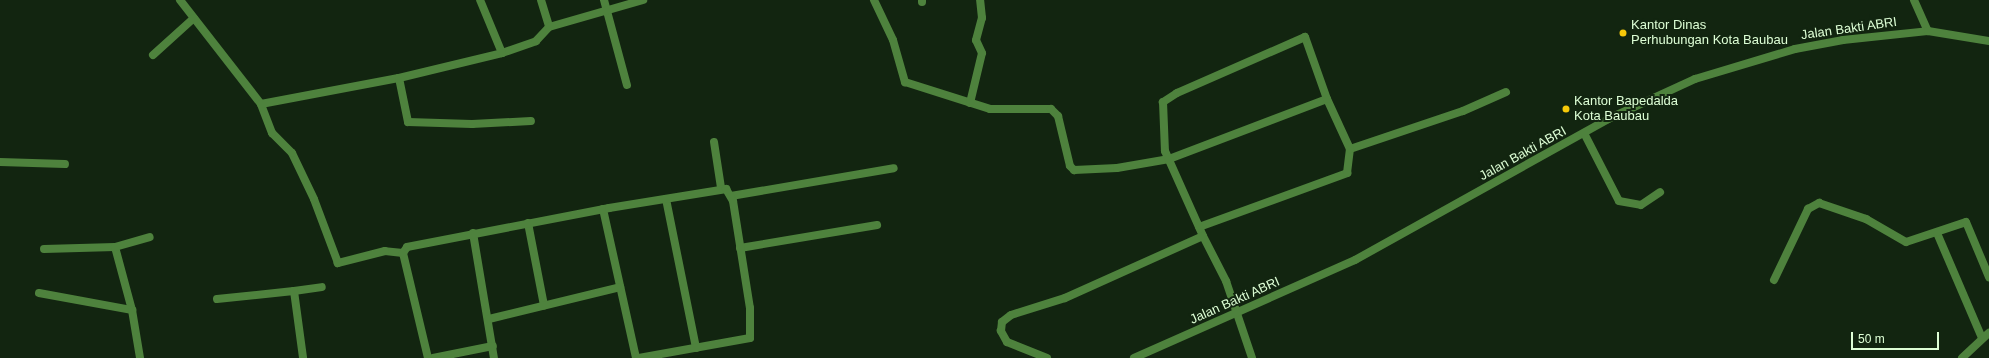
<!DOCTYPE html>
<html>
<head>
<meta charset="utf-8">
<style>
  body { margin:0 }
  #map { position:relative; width:1989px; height:358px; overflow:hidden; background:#122510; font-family:Arial,sans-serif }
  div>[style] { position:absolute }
  .minor>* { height:8px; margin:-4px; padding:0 4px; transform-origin:4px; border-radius:4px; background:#4e823d }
  .tertiary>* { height:8px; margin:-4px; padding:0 4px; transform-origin:4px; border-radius:4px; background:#4e823d }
  .dots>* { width:11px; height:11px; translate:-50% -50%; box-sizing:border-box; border:2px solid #122510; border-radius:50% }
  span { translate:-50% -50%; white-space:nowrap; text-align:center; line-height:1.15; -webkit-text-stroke:4px #122510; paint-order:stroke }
  .poi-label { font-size:13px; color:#ddfed5 }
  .left { translate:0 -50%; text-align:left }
  .street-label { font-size:13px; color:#ddfed5 }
  .scale { position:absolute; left:1851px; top:332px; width:88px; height:18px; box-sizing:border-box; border:2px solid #ddfed5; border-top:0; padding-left:5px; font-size:12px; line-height:14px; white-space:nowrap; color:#ddfed5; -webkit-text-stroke:3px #122510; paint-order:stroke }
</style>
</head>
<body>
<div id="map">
  <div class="minor">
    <div style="left:180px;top:0;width:132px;rotate:52.1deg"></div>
    <div style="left:541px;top:0;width:28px;rotate:73deg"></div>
    <div style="left:604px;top:0;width:88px;rotate:74.9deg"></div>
    <div style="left:874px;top:0;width:44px;rotate:64.6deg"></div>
    <div style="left:893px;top:40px;width:44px;rotate:74.1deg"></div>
    <div style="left:905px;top:82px;width:89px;rotate:17.6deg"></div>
    <div style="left:990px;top:109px;width:61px"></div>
    <div style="left:1051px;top:109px;width:10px;rotate:45deg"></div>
    <div style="left:1058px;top:116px;width:51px;rotate:76.5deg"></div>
    <div style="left:1070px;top:166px;width:6px;rotate:45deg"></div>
    <div style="left:1074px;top:170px;width:43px;rotate:-2.7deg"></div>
    <div style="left:1117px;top:168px;width:53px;rotate:-9.8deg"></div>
    <div style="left:1169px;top:159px;width:169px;rotate:-20.8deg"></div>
    <div style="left:922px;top:0;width:2px;rotate:90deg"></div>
    <div style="left:1914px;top:0;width:34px;rotate:66deg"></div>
    <div style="left:502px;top:53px;width:36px;rotate:-19deg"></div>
    <div style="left:536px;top:41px;width:19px;rotate:-47deg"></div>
    <div style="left:549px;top:27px;width:98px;rotate:-16deg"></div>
    <div style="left:153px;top:55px;width:55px;rotate:-42.1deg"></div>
    <div style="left:399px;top:78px;width:45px;rotate:78.4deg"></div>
    <div style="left:408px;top:122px;width:64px;rotate:1.8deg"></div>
    <div style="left:472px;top:124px;width:59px;rotate:-2.9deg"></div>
    <div style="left:970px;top:103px;width:51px;rotate:-76.5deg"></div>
    <div style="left:982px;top:53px;width:14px;rotate:-115deg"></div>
    <div style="left:976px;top:40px;width:23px;rotate:-75deg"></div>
    <div style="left:982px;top:18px;width:18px;rotate:-96deg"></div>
    <div style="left:1584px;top:133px;width:76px;rotate:62.8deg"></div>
    <div style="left:1619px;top:201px;width:22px;rotate:10deg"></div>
    <div style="left:1641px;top:205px;width:23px;rotate:-34deg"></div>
    <div style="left:714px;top:142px;width:47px;rotate:81.3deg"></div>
    <div style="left:1350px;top:149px;width:119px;rotate:-18.6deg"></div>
    <div style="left:1463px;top:111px;width:47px;rotate:-23.8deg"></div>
    <div style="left:0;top:162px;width:65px;rotate:1.8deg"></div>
    <div style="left:731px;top:196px;width:165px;rotate:-9.7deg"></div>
    <div style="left:666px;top:199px;width:152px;rotate:78.6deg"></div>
    <div style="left:603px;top:209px;width:153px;rotate:77.5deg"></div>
    <div style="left:528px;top:223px;width:84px;rotate:79deg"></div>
    <div style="left:1199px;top:227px;width:158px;rotate:-20deg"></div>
    <div style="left:1347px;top:173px;width:24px;rotate:-83deg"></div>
    <div style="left:1350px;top:149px;width:55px;rotate:-114.7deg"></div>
    <div style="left:1327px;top:99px;width:66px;rotate:-109.5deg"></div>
    <div style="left:1305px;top:37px;width:140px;rotate:156.4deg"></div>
    <div style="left:1177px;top:93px;width:17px;rotate:147deg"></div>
    <div style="left:1163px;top:102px;width:49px;rotate:87.7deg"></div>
    <div style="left:1165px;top:151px;width:93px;rotate:65.9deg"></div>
    <div style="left:1203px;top:236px;width:51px;rotate:62.9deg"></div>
    <div style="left:1226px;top:281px;width:81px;rotate:71.3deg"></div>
    <div style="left:473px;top:233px;width:127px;rotate:80.5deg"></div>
    <div style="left:1937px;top:233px;width:114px;rotate:66.8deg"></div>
    <div style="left:115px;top:247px;width:65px;rotate:74.9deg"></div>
    <div style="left:740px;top:248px;width:139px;rotate:-9.5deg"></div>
    <div style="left:44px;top:249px;width:71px;rotate:-1.6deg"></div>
    <div style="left:115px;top:247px;width:36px;rotate:-16deg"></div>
    <div style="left:403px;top:253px;width:18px;rotate:-174deg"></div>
    <div style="left:385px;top:251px;width:49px;rotate:165.7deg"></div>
    <div style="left:338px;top:263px;width:68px;rotate:-110.6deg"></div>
    <div style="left:314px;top:199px;width:51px;rotate:-115.6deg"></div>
    <div style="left:292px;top:153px;width:28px;rotate:-135deg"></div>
    <div style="left:272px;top:133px;width:31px;rotate:-111deg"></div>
    <div style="left:261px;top:104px;width:140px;rotate:-10.7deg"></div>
    <div style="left:399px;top:78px;width:106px;rotate:-13.6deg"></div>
    <div style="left:502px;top:53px;width:57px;rotate:-112.5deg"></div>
    <div style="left:1774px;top:280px;width:79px;rotate:-64.4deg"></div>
    <div style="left:1808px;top:209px;width:13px;rotate:-29deg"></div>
    <div style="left:1819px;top:203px;width:50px;rotate:18.8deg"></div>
    <div style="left:1866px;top:219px;width:46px;rotate:29.9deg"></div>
    <div style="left:1906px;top:242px;width:63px;rotate:-18.4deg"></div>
    <div style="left:1966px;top:222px;width:60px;rotate:67.3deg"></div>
    <div style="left:294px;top:291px;width:28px;rotate:-8deg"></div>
    <div style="left:39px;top:293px;width:95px;rotate:10.4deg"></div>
    <div style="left:132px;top:310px;width:49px;rotate:80.5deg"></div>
    <div style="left:217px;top:299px;width:77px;rotate:-5.9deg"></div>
    <div style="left:294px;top:291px;width:68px;rotate:82.3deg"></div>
    <div style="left:489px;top:319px;width:135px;rotate:-13.7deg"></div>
    <div style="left:428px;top:358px;width:108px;rotate:-103.4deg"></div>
    <div style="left:403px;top:253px;width:7px;rotate:-56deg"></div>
    <div style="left:407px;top:247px;width:206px;rotate:-10.9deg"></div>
    <div style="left:609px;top:208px;width:119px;rotate:-9.2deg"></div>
    <div style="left:726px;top:189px;width:14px;rotate:60deg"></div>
    <div style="left:733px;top:201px;width:108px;rotate:81deg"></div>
    <div style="left:750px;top:308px;width:30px;rotate:90deg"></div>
    <div style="left:750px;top:338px;width:113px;rotate:169.8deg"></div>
    <div style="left:433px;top:358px;width:61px;rotate:-11.3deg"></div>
    <div style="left:1047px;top:358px;width:43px;rotate:-158.2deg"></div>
    <div style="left:1007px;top:342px;width:13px;rotate:-119deg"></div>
    <div style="left:1001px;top:331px;width:9px;rotate:-84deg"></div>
    <div style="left:1002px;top:322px;width:11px;rotate:-38deg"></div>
    <div style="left:1011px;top:315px;width:57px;rotate:-17.5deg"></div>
    <div style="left:1065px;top:298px;width:151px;rotate:-24.2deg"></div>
    <div style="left:1962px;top:358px;width:37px;rotate:-43deg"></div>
  </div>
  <div class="tertiary">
    <div style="left:1134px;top:358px;width:242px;rotate:-23.9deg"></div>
    <div style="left:1355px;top:260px;width:290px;rotate:-29.1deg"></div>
    <div style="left:1608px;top:119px;width:96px;rotate:-24.7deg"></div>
    <div style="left:1695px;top:79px;width:104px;rotate:-16.7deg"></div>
    <div style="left:1795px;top:49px;width:49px;rotate:-10.6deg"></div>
    <div style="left:1843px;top:40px;width:85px;rotate:-6deg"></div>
    <div style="left:1928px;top:31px;width:62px;rotate:9.3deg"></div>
  </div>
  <div class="dots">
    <div style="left:1623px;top:33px;background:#f6c909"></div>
    <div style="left:1566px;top:109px;background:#f6c909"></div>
  </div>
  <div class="poi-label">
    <span class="left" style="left:1631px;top:33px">Kantor Dinas<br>Perhubungan Kota Baubau</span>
    <span class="left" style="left:1574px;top:109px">Kantor Bapedalda<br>Kota Baubau</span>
  </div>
  <div class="street-label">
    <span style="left:1849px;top:29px;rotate:-8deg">Jalan Bakti ABRI</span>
    <span style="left:1523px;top:154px;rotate:-29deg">Jalan Bakti ABRI</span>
    <span style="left:1235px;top:301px;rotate:-24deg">Jalan Bakti ABRI</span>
  </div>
  <div class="scale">50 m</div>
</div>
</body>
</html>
